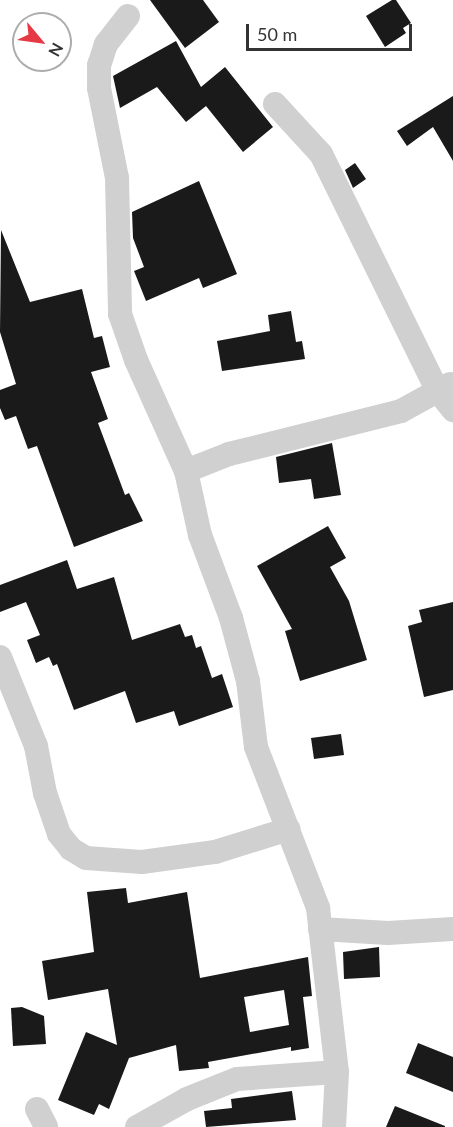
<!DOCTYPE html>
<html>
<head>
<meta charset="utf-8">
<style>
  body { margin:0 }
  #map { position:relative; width:453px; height:1127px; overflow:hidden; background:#fff; font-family:Lato,sans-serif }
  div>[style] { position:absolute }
  .building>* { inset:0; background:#1a1a1a }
  .street>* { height:24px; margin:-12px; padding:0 12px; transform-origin:12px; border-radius:12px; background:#d0d0d0 }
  span { translate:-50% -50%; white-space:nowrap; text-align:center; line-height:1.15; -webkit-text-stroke:6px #fff; paint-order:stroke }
  .north { position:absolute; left:12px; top:12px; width:60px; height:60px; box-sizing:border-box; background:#fff; border:2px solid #adadad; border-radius:50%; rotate:119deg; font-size:16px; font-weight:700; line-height:24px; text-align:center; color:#333 }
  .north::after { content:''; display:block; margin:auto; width:21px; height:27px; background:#e63946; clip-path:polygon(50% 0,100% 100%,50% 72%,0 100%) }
  .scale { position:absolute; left:246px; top:24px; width:166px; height:27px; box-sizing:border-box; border:3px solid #333; border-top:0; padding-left:8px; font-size:18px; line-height:21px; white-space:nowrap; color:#333; -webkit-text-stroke:4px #fff; paint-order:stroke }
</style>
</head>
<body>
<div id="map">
  <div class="building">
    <div style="clip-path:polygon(150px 0,203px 0,219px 22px,185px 48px)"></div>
    <div style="clip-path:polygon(392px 0,396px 0,411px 23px,403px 28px,406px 33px,385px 47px,366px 16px)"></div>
    <div style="clip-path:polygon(176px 41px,201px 87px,225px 67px,273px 127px,243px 152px,206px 106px,186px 122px,157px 87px,120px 108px,113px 76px)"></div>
    <div style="clip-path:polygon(453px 96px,453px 161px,433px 127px,407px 146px,397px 131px)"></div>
    <div style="clip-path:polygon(355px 163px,366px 179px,353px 188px,345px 170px)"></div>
    <div style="clip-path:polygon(199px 181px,237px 274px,203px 288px,199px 278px,146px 301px,134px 271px,144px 267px,133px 238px,132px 212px)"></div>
    <div style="clip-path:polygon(1px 230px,30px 302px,82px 289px,94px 338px,102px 336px,110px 367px,91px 372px,108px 419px,98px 423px,125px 495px,129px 493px,143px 521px,74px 547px,37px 446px,28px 449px,16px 416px,5px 420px,0 408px,0 390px,16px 384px,0 332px)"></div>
    <div style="clip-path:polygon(291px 311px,296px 342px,302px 341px,305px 359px,222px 371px,217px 341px,270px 331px,268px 315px)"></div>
    <div style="clip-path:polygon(332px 443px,341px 495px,314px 499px,311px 479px,279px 483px,276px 457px)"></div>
    <div style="clip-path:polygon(328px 526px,346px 558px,330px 567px,349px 601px,367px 660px,300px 681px,285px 631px,292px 629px,257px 566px)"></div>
    <div style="clip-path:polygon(67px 560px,77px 589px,114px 577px,132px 640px,180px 624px,185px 637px,192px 635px,196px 648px,201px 646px,212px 678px,222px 674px,233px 707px,179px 726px,174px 711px,136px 723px,125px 691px,74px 710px,57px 664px,53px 666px,49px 657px,36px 663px,27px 640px,40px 635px,26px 602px,0 612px,0 585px)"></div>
    <div style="clip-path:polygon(453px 602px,453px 690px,424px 697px,408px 626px,422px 622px,419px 610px)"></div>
    <div style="clip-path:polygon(341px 734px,344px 755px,314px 759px,311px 738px)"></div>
    <div style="clip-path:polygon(evenodd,126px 888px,128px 903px,187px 892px,200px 978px,308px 957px,312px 996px,303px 997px,309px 1048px,291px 1051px,291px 1047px,208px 1062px,209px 1068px,179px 1071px,176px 1045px,129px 1058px,109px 1109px,99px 1104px,94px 1115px,58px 1100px,86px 1032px,117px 1045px,108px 989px,48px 1000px,42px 961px,94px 952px,87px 892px,126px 888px,284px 990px,289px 1025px,250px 1032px,244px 997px,284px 990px)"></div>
    <div style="clip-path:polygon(379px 947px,380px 977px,344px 979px,343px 952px)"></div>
    <div style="clip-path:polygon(22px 1007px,44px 1016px,46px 1044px,13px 1046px,11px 1008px)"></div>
    <div style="clip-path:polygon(418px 1043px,453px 1057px,453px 1092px,406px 1073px)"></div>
    <div style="clip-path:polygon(292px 1091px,296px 1120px,206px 1127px,204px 1111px,232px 1108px,231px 1099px)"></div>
    <div style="clip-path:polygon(395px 1106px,445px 1126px,445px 1127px,386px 1127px)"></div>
  </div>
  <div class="street">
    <div style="left:128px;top:16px;width:36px;rotate:128deg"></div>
    <div style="left:106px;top:44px;width:22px;rotate:108deg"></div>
    <div style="left:99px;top:65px;width:23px;rotate:90deg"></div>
    <div style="left:99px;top:88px;width:92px;rotate:78.7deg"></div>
    <div style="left:117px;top:178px;width:136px;rotate:88.7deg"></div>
    <div style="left:120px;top:314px;width:49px;rotate:70.8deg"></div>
    <div style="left:136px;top:360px;width:122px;rotate:65.8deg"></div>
    <div style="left:186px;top:471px;width:66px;rotate:77.7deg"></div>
    <div style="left:200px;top:535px;width:89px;rotate:69.5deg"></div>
    <div style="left:231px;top:618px;width:65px;rotate:74.9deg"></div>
    <div style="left:248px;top:681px;width:66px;rotate:83.1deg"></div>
    <div style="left:256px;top:747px;width:173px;rotate:68.9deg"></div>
    <div style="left:318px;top:908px;width:165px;rotate:83.4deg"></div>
    <div style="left:337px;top:1072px;width:55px;rotate:93.1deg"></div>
    <div style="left:275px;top:104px;width:68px;rotate:47.4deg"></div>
    <div style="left:321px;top:154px;width:263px;rotate:63.8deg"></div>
    <div style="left:437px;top:390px;width:26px;rotate:51deg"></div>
    <div style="left:186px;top:471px;width:46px;rotate:-21.6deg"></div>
    <div style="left:229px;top:454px;width:177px;rotate:-14deg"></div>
    <div style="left:401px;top:411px;width:56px;rotate:-28.9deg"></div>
    <div style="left:0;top:657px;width:96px;rotate:68deg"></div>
    <div style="left:36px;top:746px;width:48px;rotate:79.2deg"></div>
    <div style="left:45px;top:793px;width:43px;rotate:71.1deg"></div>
    <div style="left:59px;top:834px;width:19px;rotate:51deg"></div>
    <div style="left:71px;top:849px;width:17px;rotate:31deg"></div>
    <div style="left:86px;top:858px;width:56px;rotate:4.1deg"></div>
    <div style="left:142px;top:862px;width:74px;rotate:-7.8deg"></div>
    <div style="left:215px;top:852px;width:77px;rotate:-17.3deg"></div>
    <div style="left:320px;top:929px;width:68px;rotate:3.4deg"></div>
    <div style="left:388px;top:933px;width:65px;rotate:-3.5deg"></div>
    <div style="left:37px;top:1109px;width:20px;rotate:63deg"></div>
    <div style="left:137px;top:1127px;width:57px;rotate:-29.2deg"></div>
    <div style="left:187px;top:1099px;width:54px;rotate:-21.8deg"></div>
    <div style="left:237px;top:1079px;width:100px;rotate:-4deg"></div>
  </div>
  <div class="north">N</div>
  <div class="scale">50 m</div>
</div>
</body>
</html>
